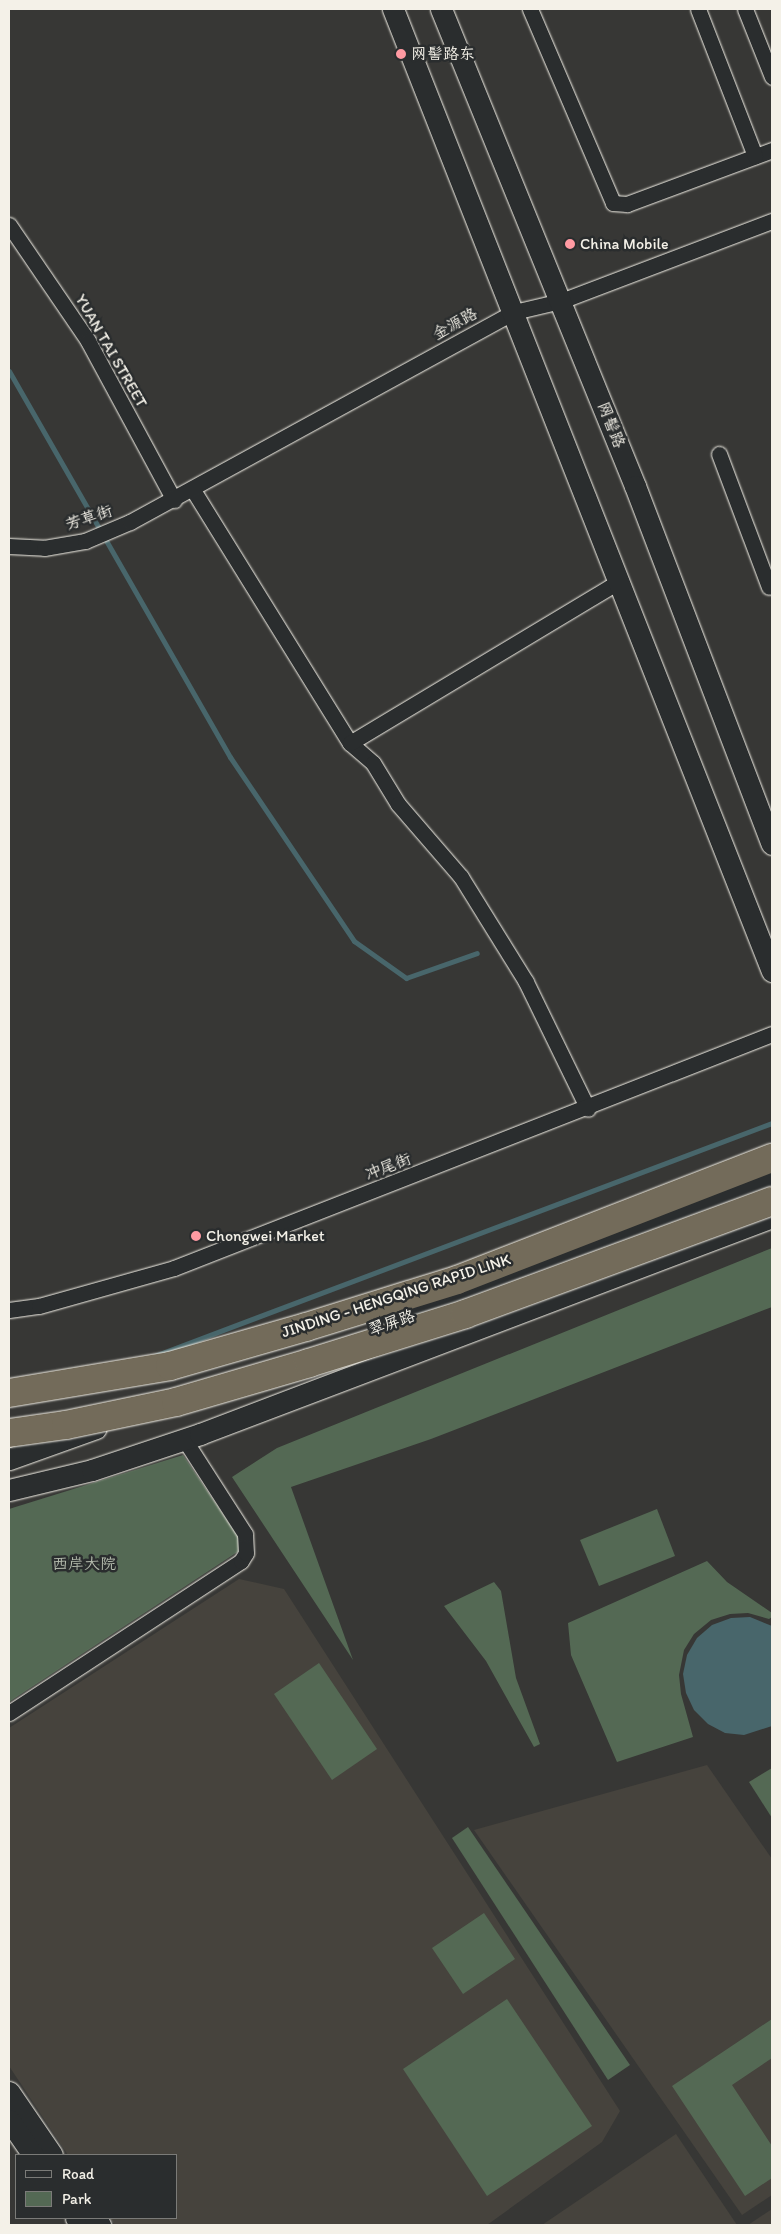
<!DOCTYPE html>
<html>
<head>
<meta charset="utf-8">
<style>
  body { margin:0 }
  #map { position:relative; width:781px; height:2234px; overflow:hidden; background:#373735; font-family:Itim,"LXGW WenKai TC",sans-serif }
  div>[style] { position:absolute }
  .built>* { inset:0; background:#46433d }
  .green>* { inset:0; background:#546954 }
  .water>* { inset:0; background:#48666b }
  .stream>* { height:5px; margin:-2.5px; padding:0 2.5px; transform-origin:2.5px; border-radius:2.5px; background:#48666b }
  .roads { filter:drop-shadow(0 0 1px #f4f1e8) drop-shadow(0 0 1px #f4f1e8) }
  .street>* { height:15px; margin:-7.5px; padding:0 7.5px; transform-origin:7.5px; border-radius:7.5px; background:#2a2d2e }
  .secondary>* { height:21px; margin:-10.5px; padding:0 10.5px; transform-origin:10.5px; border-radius:10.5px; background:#2a2d2e }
  .highway>* { height:28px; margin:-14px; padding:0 14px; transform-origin:14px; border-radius:14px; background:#736b5a }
  .bridges { filter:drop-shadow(0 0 1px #f4f1e8) drop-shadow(0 0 1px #f4f1e8) }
  .highway-bridge>* { height:28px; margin:-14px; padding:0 14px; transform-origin:14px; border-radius:14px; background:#736b5a }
  .dots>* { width:14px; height:14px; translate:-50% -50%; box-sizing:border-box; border:2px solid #2a2d2e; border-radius:50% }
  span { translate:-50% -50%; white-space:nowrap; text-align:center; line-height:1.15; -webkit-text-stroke:5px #2a2d2e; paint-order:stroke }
  .poi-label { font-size:16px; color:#f4f1e8 }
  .left { translate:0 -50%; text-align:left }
  .street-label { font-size:16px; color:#f4f1e8 }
  .park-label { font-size:16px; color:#b4bbad }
  .frame { position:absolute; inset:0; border:10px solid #f4f1e8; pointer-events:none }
  .legend { position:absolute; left:15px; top:2154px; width:162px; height:65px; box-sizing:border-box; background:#2a2d2e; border:1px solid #7b7b78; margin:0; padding:6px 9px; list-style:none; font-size:15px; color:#f4f1e8 }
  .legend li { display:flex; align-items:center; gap:10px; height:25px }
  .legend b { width:25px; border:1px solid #7b7b78 }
</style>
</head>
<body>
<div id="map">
  <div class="built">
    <div style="clip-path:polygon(239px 1579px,284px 1589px,620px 2111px,602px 2142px,487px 2225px,115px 2225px,110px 2218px,176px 2218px,176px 2155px,68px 2155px,9px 2066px,9px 1728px)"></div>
    <div style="clip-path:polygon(707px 1765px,772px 1859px,772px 2195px,742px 2215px,474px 1830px)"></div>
    <div style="clip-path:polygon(676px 2134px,737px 2225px,542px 2225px)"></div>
    <div style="clip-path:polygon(772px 2209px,772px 2225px,748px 2225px)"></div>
  </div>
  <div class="green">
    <div style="clip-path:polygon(772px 1248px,772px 1307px,431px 1439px,291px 1487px,353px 1660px,232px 1477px,277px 1448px)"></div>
    <div style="clip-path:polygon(183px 1455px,245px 1547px,9px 1702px,9px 1509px)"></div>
    <div style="clip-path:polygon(657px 1509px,675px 1556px,599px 1586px,580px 1540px)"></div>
    <div style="clip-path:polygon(707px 1561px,727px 1582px,772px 1613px,772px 1617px,769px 1619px,748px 1613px,730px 1614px,711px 1620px,694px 1634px,684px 1650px,679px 1675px,681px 1694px,693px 1737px,617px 1762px,571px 1655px,568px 1623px)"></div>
    <div style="clip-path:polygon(494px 1582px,501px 1591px,516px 1678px,540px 1744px,534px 1747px,486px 1661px,444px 1606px)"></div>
    <div style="clip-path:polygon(319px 1663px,377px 1749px,332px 1780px,274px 1694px)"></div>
    <div style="clip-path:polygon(772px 1768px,772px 1818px,749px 1782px)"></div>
    <div style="clip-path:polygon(468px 1827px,630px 2065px,608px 2080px,452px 1838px)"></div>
    <div style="clip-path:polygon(484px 1913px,515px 1959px,463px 1994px,432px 1948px)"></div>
    <div style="clip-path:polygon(507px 1999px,592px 2126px,487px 2196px,403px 2069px)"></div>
    <div style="clip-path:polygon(772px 2019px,772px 2058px,732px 2085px,772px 2146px,772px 2178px,745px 2196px,672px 2086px)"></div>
  </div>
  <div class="water">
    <div style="clip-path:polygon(750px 1617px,772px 1626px,772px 1726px,744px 1735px,725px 1733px,708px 1724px,694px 1710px,686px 1693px,683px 1674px,687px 1655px,697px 1638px,712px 1625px,731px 1618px)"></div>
  </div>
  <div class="stream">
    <div style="left:9px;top:371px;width:445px;rotate:60.2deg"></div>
    <div style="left:230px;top:757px;width:222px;rotate:56deg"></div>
    <div style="left:354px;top:941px;width:64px;rotate:35.4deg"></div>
    <div style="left:406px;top:978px;width:75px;rotate:-19.4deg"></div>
    <div style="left:154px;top:1356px;width:660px;rotate:-20.66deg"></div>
  </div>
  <div class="roads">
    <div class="street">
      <div style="left:530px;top:9px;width:211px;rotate:66.8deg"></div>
      <div style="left:613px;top:203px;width:14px;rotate:4deg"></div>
      <div style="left:627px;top:204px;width:155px;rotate:-20.4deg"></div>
      <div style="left:698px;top:9px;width:158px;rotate:68.8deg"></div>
      <div style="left:745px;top:9px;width:73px;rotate:68.3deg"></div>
      <div style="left:9px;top:225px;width:140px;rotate:55.7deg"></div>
      <div style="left:88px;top:341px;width:181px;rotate:61.6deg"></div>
      <div style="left:719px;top:454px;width:142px;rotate:69.4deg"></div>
      <div style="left:193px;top:490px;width:298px;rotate:58.2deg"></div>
      <div style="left:350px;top:743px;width:30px;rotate:41deg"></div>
      <div style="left:373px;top:763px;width:48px;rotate:58.6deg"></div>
      <div style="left:398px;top:804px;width:96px;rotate:49.2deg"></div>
      <div style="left:461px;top:877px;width:123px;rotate:58.2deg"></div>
      <div style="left:526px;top:982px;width:141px;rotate:64deg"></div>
      <div style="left:9px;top:546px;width:35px;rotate:3deg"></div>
      <div style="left:44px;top:548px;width:42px;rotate:-9.7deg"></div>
      <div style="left:85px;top:541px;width:49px;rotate:-22.9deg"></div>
      <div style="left:130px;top:522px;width:438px;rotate:-28.7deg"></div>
      <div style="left:514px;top:312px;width:48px;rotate:-13.2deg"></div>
      <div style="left:561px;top:301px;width:226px;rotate:-20.8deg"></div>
      <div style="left:350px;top:743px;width:315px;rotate:-31deg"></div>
      <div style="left:9px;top:1310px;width:30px;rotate:-8deg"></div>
      <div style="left:39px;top:1306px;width:140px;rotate:-15.7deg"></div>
      <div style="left:174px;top:1268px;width:642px;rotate:-21.37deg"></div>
      <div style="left:9px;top:1713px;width:277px;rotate:-33.2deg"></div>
      <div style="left:241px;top:1561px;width:9px;rotate:-58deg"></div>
      <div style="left:246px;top:1553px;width:19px;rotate:-93deg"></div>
      <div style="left:245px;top:1534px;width:113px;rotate:-122.7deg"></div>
    </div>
    <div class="secondary">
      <div style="left:393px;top:9px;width:1034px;rotate:68.5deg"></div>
      <div style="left:441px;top:9px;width:515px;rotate:67.87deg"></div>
      <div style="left:635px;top:486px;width:383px;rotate:69.1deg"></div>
      <div style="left:388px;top:1324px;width:410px;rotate:-20.4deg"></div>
      <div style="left:9px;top:1459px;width:92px;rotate:-19.6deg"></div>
      <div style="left:9px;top:1490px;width:85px;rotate:-13.5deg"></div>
      <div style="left:92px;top:1470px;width:114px;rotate:-18.4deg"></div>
      <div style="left:200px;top:1434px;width:612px;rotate:-20.78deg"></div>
      <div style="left:9px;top:2092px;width:76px;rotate:55.7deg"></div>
      <div style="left:9px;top:2120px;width:42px;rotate:55.6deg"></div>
      <div style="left:76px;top:2218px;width:9px;rotate:54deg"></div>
      <div style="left:95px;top:2218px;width:9px;rotate:54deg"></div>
    </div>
    <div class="highway">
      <div style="left:9px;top:1393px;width:163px;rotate:-9.5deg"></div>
      <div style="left:170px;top:1366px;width:141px;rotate:-16deg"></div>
      <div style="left:306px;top:1327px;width:158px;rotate:-17.3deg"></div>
      <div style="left:457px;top:1280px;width:338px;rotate:-21.2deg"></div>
    </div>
  </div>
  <div class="bridges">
    <div class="highway-bridge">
      <div style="left:9px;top:1433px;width:58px;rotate:-8deg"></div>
      <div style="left:66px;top:1425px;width:112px;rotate:-11.8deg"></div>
      <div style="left:176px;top:1402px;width:139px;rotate:-16.3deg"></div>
      <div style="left:309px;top:1363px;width:164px;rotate:-17.4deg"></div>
      <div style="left:465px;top:1314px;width:327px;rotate:-20.2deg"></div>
    </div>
  </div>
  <div class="dots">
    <div style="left:401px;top:54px;background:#ff9aa2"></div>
    <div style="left:570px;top:244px;background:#ff9aa2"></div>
    <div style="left:196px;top:1236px;background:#ff9aa2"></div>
  </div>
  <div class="poi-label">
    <span class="left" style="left:411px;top:54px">网髻路东</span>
    <span class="left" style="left:580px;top:244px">China Mobile</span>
    <span class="left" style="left:206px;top:1236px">Chongwei Market</span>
  </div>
  <div class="street-label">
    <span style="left:455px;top:324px;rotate:-29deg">金源路</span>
    <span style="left:111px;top:351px;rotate:60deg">YUAN TAI STREET</span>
    <span style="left:611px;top:425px;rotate:68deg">网髻路</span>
    <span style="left:89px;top:518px;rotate:-18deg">芳草街</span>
    <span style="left:388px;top:1167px;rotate:-21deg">冲尾街</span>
    <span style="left:396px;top:1296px;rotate:-18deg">JINDING - HENGQING RAPID LINK</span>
    <span style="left:392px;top:1323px;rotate:-19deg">翠屏路</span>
  </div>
  <div class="park-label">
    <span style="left:84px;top:1564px">西岸大院</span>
  </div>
  <div class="frame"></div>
  <ul class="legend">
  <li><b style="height:6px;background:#2a2d2e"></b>Road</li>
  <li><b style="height:14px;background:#546954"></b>Park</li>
  </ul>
</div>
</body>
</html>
